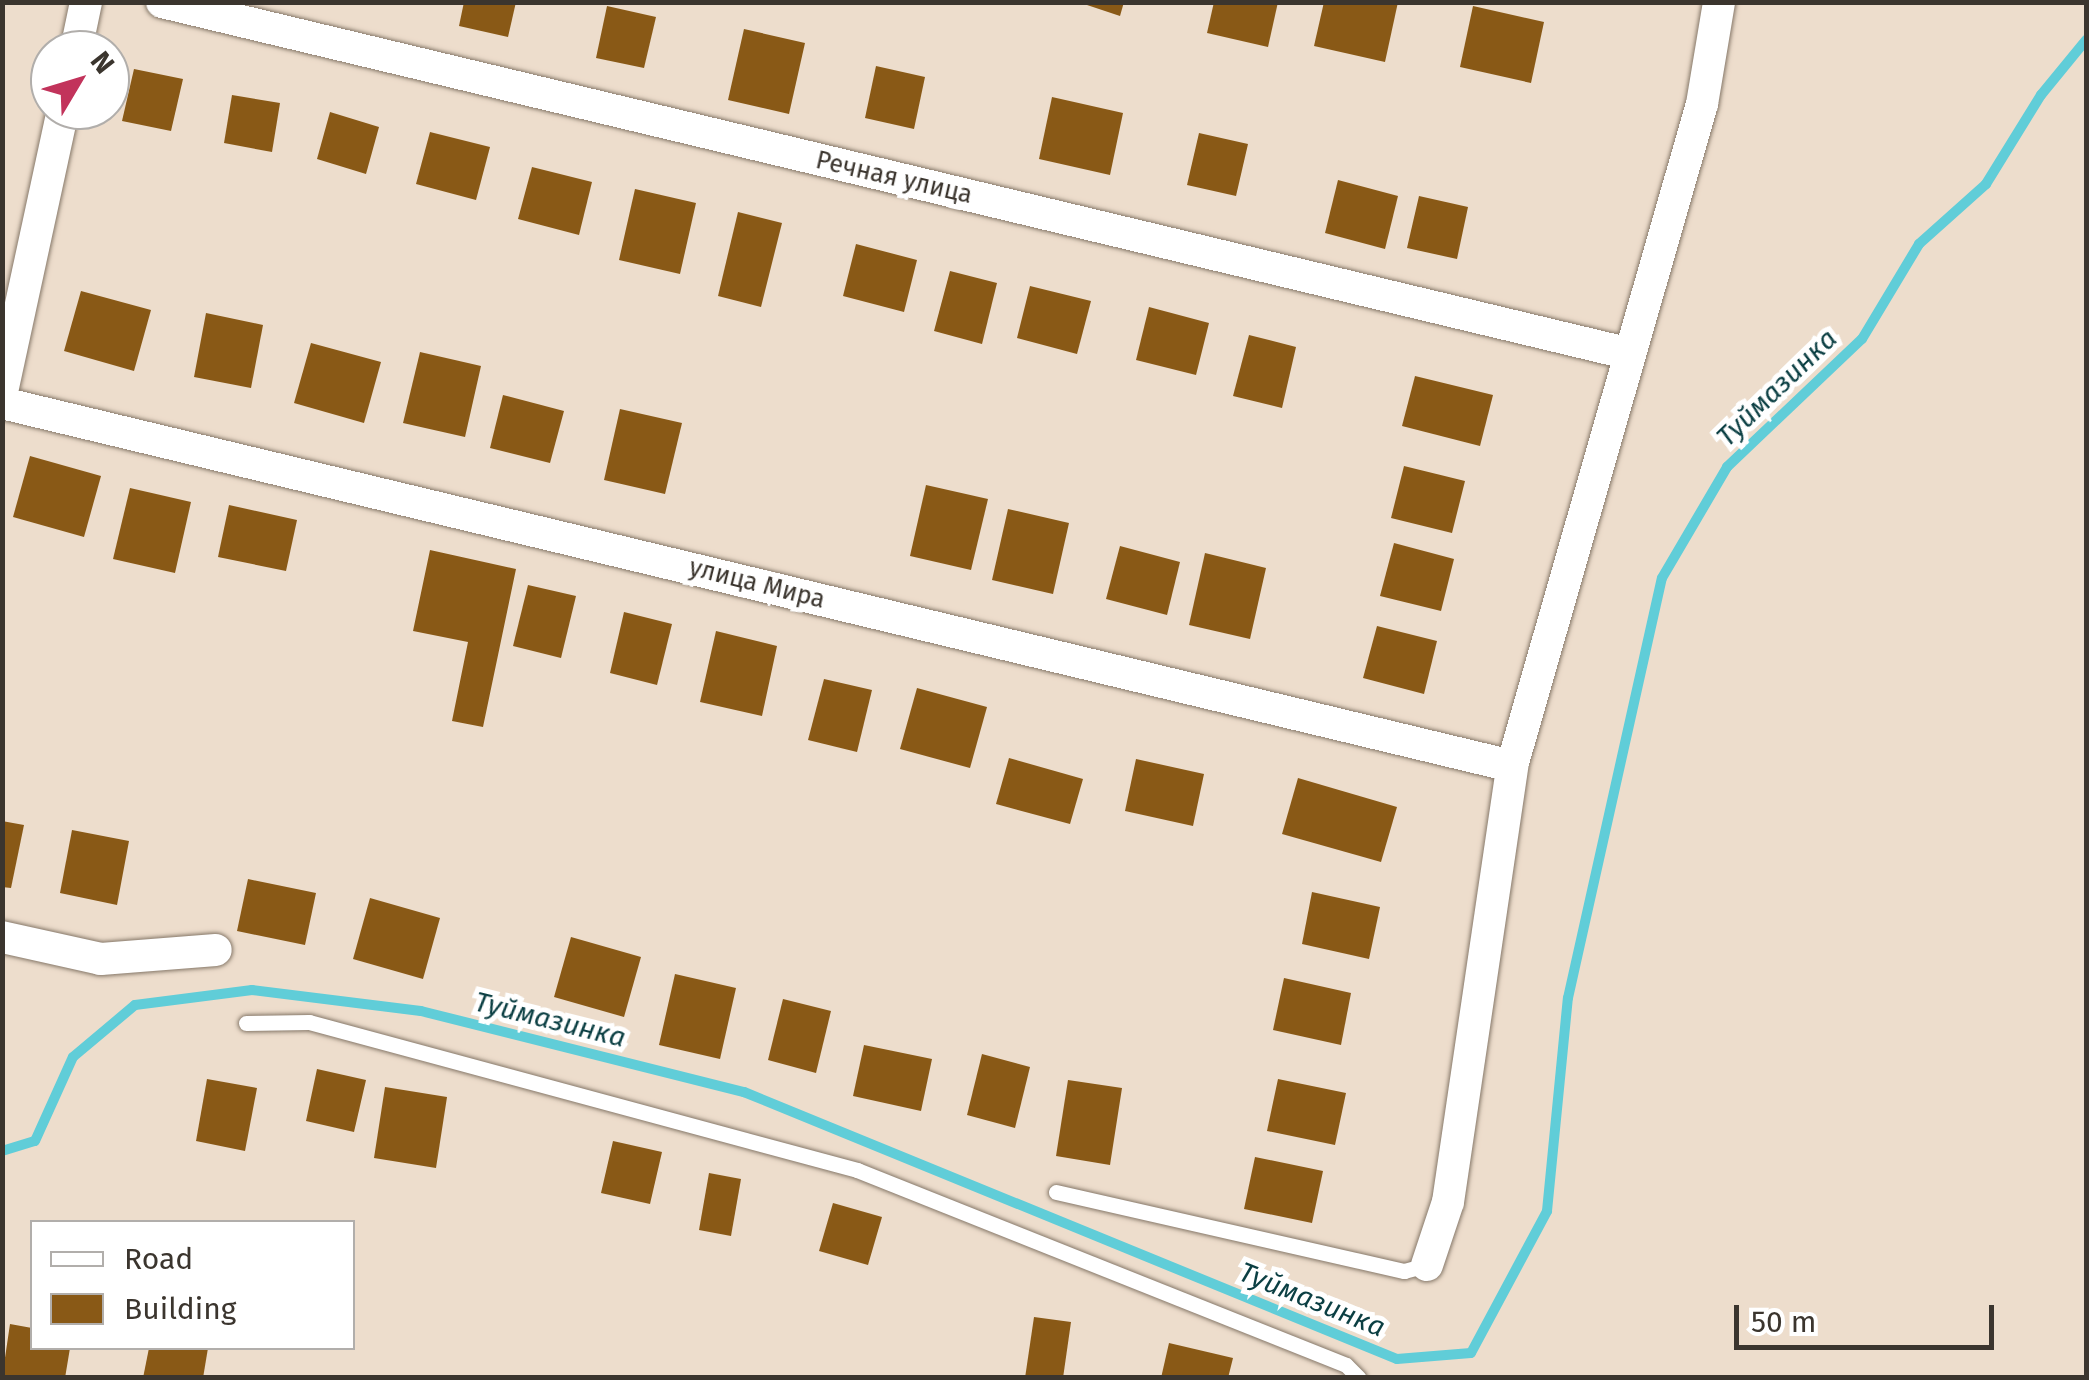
<!DOCTYPE html>
<html>
<head>
<meta charset="utf-8">
<style>
  body { margin:0 }
  #map { position:relative; width:2089px; height:1380px; overflow:hidden; background:#edddcc; font-family:"Fira Sans",sans-serif }
  div>[style] { position:absolute }
  .stream>* { height:10px; margin:-5px; padding:0 5px; transform-origin:5px; border-radius:5px; background:#60cdd8 }
  .building>* { inset:0; background:#895916 }
  .roads { filter:drop-shadow(0 0 2px #867869) drop-shadow(0 0 2px #867869) }
  .service>* { height:15px; margin:-7.5px; padding:0 7.5px; transform-origin:7.5px; border-radius:7.5px; background:#fff }
  .minor>* { height:32px; margin:-16px; padding:0 16px; transform-origin:16px; border-radius:16px; background:#fff }
  span { translate:-50% -50%; white-space:nowrap; text-align:center; line-height:1.15; -webkit-text-stroke:10px #fff; paint-order:stroke }
  .street-label { font-size:25px; color:#3b352e }
  .water-label { font-size:28px; color:#0b3f43; font-style:italic }
  .frame { position:absolute; inset:0; border:5px solid #3b352e; pointer-events:none }
  .legend { position:absolute; left:30px; top:1220px; width:325px; height:130px; box-sizing:border-box; background:#fff; border:2px solid #b1aeab; margin:0; padding:12px 18px; list-style:none; font-size:30px; color:#3b352e }
  .legend li { display:flex; align-items:center; gap:20px; height:50px }
  .legend b { width:50px; border:2px solid #b1aeab }
  .north { position:absolute; left:30px; top:30px; width:100px; height:100px; box-sizing:border-box; background:#fff; border:2px solid #b1aeab; border-radius:50%; rotate:52deg; font-size:28px; font-weight:700; line-height:40px; text-align:center; color:#3b352e }
  .north::after { content:''; display:block; margin:auto; width:35px; height:45px; background:#c2335b; clip-path:polygon(50% 0,100% 100%,50% 72%,0 100%) }
  .scale { position:absolute; left:1734px; top:1305px; width:260px; height:45px; box-sizing:border-box; border:5px solid #3b352e; border-top:0; padding-left:12px; font-size:30px; line-height:35px; white-space:nowrap; color:#3b352e; -webkit-text-stroke:8px #fff; paint-order:stroke }
</style>
</head>
<body>
<div id="map">
  <div class="stream">
    <div style="left:2px;top:1151px;width:34px;rotate:-17deg"></div>
    <div style="left:35px;top:1141px;width:92px;rotate:-65.7deg"></div>
    <div style="left:73px;top:1057px;width:81px;rotate:-40deg"></div>
    <div style="left:135px;top:1005px;width:118px;rotate:-7.3deg"></div>
    <div style="left:252px;top:990px;width:170px;rotate:7.1deg"></div>
    <div style="left:421px;top:1011px;width:333px;rotate:14.1deg"></div>
    <div style="left:744px;top:1092px;width:705px;rotate:22.24deg"></div>
    <div style="left:1397px;top:1359px;width:74px;rotate:-4.6deg"></div>
    <div style="left:1471px;top:1353px;width:161px;rotate:-61.8deg"></div>
    <div style="left:1547px;top:1211px;width:214px;rotate:-84.4deg"></div>
    <div style="left:1568px;top:998px;width:430px;rotate:-77.4deg"></div>
    <div style="left:1662px;top:578px;width:129px;rotate:-59.6deg"></div>
    <div style="left:1727px;top:467px;width:186px;rotate:-43.5deg"></div>
    <div style="left:1862px;top:339px;width:111px;rotate:-59deg"></div>
    <div style="left:1919px;top:244px;width:90px;rotate:-41.8deg"></div>
    <div style="left:1986px;top:184px;width:105px;rotate:-58.3deg"></div>
    <div style="left:2041px;top:95px;width:71px;rotate:-50.7deg"></div>
  </div>
  <div class="building">
    <div style="clip-path:polygon(464px 2px,516px 2px,508px 37px,459px 26px)"></div>
    <div style="clip-path:polygon(1078px 2px,1124px 2px,1120px 16px)"></div>
    <div style="clip-path:polygon(1214px 2px,1278px 2px,1268px 47px,1207px 33px)"></div>
    <div style="clip-path:polygon(1324px 2px,1398px 2px,1385px 62px,1314px 46px)"></div>
    <div style="clip-path:polygon(607px 6px,656px 17px,644px 68px,596px 58px)"></div>
    <div style="clip-path:polygon(1473px 6px,1544px 22px,1531px 83px,1460px 67px)"></div>
    <div style="clip-path:polygon(744px 29px,805px 43px,789px 114px,728px 100px)"></div>
    <div style="clip-path:polygon(876px 66px,925px 77px,914px 129px,865px 118px)"></div>
    <div style="clip-path:polygon(134px 69px,183px 79px,171px 131px,122px 121px)"></div>
    <div style="clip-path:polygon(232px 95px,280px 103px,272px 152px,224px 143px)"></div>
    <div style="clip-path:polygon(1052px 97px,1123px 113px,1110px 175px,1039px 159px)"></div>
    <div style="clip-path:polygon(330px 112px,379px 127px,366px 174px,317px 159px)"></div>
    <div style="clip-path:polygon(430px 132px,490px 147px,476px 200px,416px 184px)"></div>
    <div style="clip-path:polygon(1199px 133px,1248px 144px,1236px 196px,1187px 185px)"></div>
    <div style="clip-path:polygon(532px 167px,592px 182px,579px 235px,518px 219px)"></div>
    <div style="clip-path:polygon(1338px 180px,1398px 196px,1385px 249px,1325px 233px)"></div>
    <div style="clip-path:polygon(635px 189px,696px 203px,680px 274px,619px 260px)"></div>
    <div style="clip-path:polygon(1419px 196px,1468px 207px,1457px 259px,1407px 248px)"></div>
    <div style="clip-path:polygon(738px 212px,782px 223px,761px 307px,718px 296px)"></div>
    <div style="clip-path:polygon(856px 244px,917px 260px,904px 312px,843px 296px)"></div>
    <div style="clip-path:polygon(950px 271px,997px 283px,982px 344px,934px 331px)"></div>
    <div style="clip-path:polygon(1030px 286px,1091px 301px,1077px 354px,1017px 338px)"></div>
    <div style="clip-path:polygon(81px 291px,151px 310px,134px 371px,64px 351px)"></div>
    <div style="clip-path:polygon(1149px 307px,1209px 323px,1196px 375px,1136px 360px)"></div>
    <div style="clip-path:polygon(206px 313px,263px 325px,251px 388px,194px 377px)"></div>
    <div style="clip-path:polygon(1249px 335px,1296px 347px,1282px 408px,1233px 396px)"></div>
    <div style="clip-path:polygon(311px 343px,381px 362px,364px 423px,294px 403px)"></div>
    <div style="clip-path:polygon(420px 352px,481px 366px,465px 437px,403px 423px)"></div>
    <div style="clip-path:polygon(1415px 376px,1493px 395px,1480px 446px,1402px 426px)"></div>
    <div style="clip-path:polygon(503px 395px,564px 411px,550px 463px,490px 448px)"></div>
    <div style="clip-path:polygon(620px 409px,682px 423px,665px 494px,604px 480px)"></div>
    <div style="clip-path:polygon(30px 456px,101px 476px,84px 537px,13px 517px)"></div>
    <div style="clip-path:polygon(1404px 466px,1465px 481px,1452px 533px,1391px 518px)"></div>
    <div style="clip-path:polygon(926px 485px,988px 499px,971px 570px,910px 556px)"></div>
    <div style="clip-path:polygon(130px 488px,191px 502px,175px 573px,113px 559px)"></div>
    <div style="clip-path:polygon(229px 505px,297px 520px,286px 571px,218px 557px)"></div>
    <div style="clip-path:polygon(1008px 509px,1069px 523px,1053px 594px,992px 580px)"></div>
    <div style="clip-path:polygon(1394px 543px,1454px 559px,1441px 611px,1380px 596px)"></div>
    <div style="clip-path:polygon(1120px 546px,1180px 562px,1167px 615px,1106px 599px)"></div>
    <div style="clip-path:polygon(430px 550px,516px 569px,483px 727px,452px 721px,468px 642px,413px 631px)"></div>
    <div style="clip-path:polygon(1205px 553px,1266px 568px,1250px 639px,1189px 625px)"></div>
    <div style="clip-path:polygon(528px 585px,576px 596px,561px 658px,513px 646px)"></div>
    <div style="clip-path:polygon(624px 612px,672px 624px,657px 685px,610px 673px)"></div>
    <div style="clip-path:polygon(1377px 626px,1437px 641px,1424px 694px,1363px 678px)"></div>
    <div style="clip-path:polygon(716px 631px,777px 646px,762px 716px,700px 702px)"></div>
    <div style="clip-path:polygon(824px 679px,872px 690px,857px 752px,808px 740px)"></div>
    <div style="clip-path:polygon(917px 688px,987px 707px,970px 768px,900px 749px)"></div>
    <div style="clip-path:polygon(1009px 758px,1083px 779px,1070px 824px,996px 804px)"></div>
    <div style="clip-path:polygon(1136px 759px,1204px 774px,1193px 826px,1125px 811px)"></div>
    <div style="clip-path:polygon(1298px 778px,1397px 807px,1381px 862px,1282px 834px)"></div>
    <div style="clip-path:polygon(2px 821px,24px 825px,11px 888px,2px 887px)"></div>
    <div style="clip-path:polygon(72px 830px,129px 841px,117px 905px,60px 893px)"></div>
    <div style="clip-path:polygon(248px 879px,316px 893px,305px 945px,237px 931px)"></div>
    <div style="clip-path:polygon(1312px 892px,1380px 907px,1369px 959px,1302px 944px)"></div>
    <div style="clip-path:polygon(370px 898px,440px 918px,423px 979px,353px 959px)"></div>
    <div style="clip-path:polygon(571px 937px,641px 957px,624px 1017px,554px 997px)"></div>
    <div style="clip-path:polygon(675px 974px,736px 988px,720px 1059px,659px 1045px)"></div>
    <div style="clip-path:polygon(1284px 978px,1351px 993px,1341px 1045px,1273px 1030px)"></div>
    <div style="clip-path:polygon(783px 999px,831px 1011px,816px 1073px,768px 1060px)"></div>
    <div style="clip-path:polygon(864px 1045px,932px 1059px,921px 1111px,853px 1096px)"></div>
    <div style="clip-path:polygon(982px 1054px,1030px 1067px,1015px 1128px,967px 1115px)"></div>
    <div style="clip-path:polygon(317px 1069px,366px 1080px,354px 1132px,306px 1121px)"></div>
    <div style="clip-path:polygon(207px 1079px,257px 1088px,245px 1151px,196px 1141px)"></div>
    <div style="clip-path:polygon(1278px 1079px,1346px 1093px,1335px 1145px,1267px 1131px)"></div>
    <div style="clip-path:polygon(1068px 1080px,1122px 1088px,1110px 1165px,1056px 1156px)"></div>
    <div style="clip-path:polygon(385px 1087px,447px 1097px,436px 1168px,374px 1158px)"></div>
    <div style="clip-path:polygon(613px 1141px,662px 1152px,650px 1204px,601px 1193px)"></div>
    <div style="clip-path:polygon(1255px 1157px,1323px 1171px,1312px 1223px,1244px 1209px)"></div>
    <div style="clip-path:polygon(709px 1173px,741px 1179px,731px 1236px,699px 1230px)"></div>
    <div style="clip-path:polygon(833px 1203px,882px 1217px,868px 1265px,819px 1251px)"></div>
    <div style="clip-path:polygon(1034px 1317px,1071px 1322px,1063px 1378px,1025px 1378px)"></div>
    <div style="clip-path:polygon(10px 1324px,32px 1328px,32px 1348px,70px 1348px,65px 1378px,2px 1378px)"></div>
    <div style="clip-path:polygon(1169px 1343px,1233px 1358px,1228px 1378px,1161px 1378px)"></div>
    <div style="clip-path:polygon(149px 1348px,208px 1348px,203px 1378px,143px 1378px)"></div>
  </div>
  <div class="roads">
    <div class="service">
      <div style="left:246px;top:1023px;width:63px;rotate:-0.9deg"></div>
      <div style="left:309px;top:1022px;width:568px;rotate:15.11deg"></div>
      <div style="left:857px;top:1170px;width:526px;rotate:21.74deg"></div>
      <div style="left:1346px;top:1365px;width:18px;rotate:45deg"></div>
      <div style="left:1056px;top:1192px;width:357px;rotate:12.8deg"></div>
      <div style="left:1404px;top:1271px;width:24px;rotate:-15deg"></div>
    </div>
    <div class="minor">
      <div style="left:162px;top:2px;width:1505px;rotate:13.48deg"></div>
      <div style="left:76px;top:50px;width:49px;rotate:-78.2deg"></div>
      <div style="left:2px;top:392px;width:289px;rotate:-77.8deg"></div>
      <div style="left:2px;top:403px;width:1553px;rotate:13.52deg"></div>
      <div style="left:2px;top:937px;width:101px;rotate:12.5deg"></div>
      <div style="left:101px;top:959px;width:115px;rotate:-4.5deg"></div>
      <div style="left:1427px;top:1265px;width:66px;rotate:-71.6deg"></div>
      <div style="left:1448px;top:1202px;width:441px;rotate:-81.6deg"></div>
      <div style="left:1512px;top:766px;width:689px;rotate:-73.99deg"></div>
      <div style="left:1702px;top:104px;width:103px;rotate:-80.5deg"></div>
    </div>
  </div>
  <div class="street-label">
    <span style="left:894px;top:178px;rotate:13deg">Речная улица</span>
    <span style="left:757px;top:584px;rotate:14deg">улица Мира</span>
  </div>
  <div class="water-label">
    <span style="left:1777px;top:388px;rotate:-44deg">Туймазинка</span>
    <span style="left:550px;top:1020px;rotate:14deg">Туймазинка</span>
    <span style="left:1312px;top:1300px;rotate:22deg">Туймазинка</span>
  </div>
  <div class="frame"></div>
  <ul class="legend">
  <li><b style="height:12px;background:#fff"></b>Road</li>
  <li><b style="height:28px;background:#895916"></b>Building</li>
  </ul>
  <div class="north">N</div>
  <div class="scale">50 m</div>
</div>
</body>
</html>
